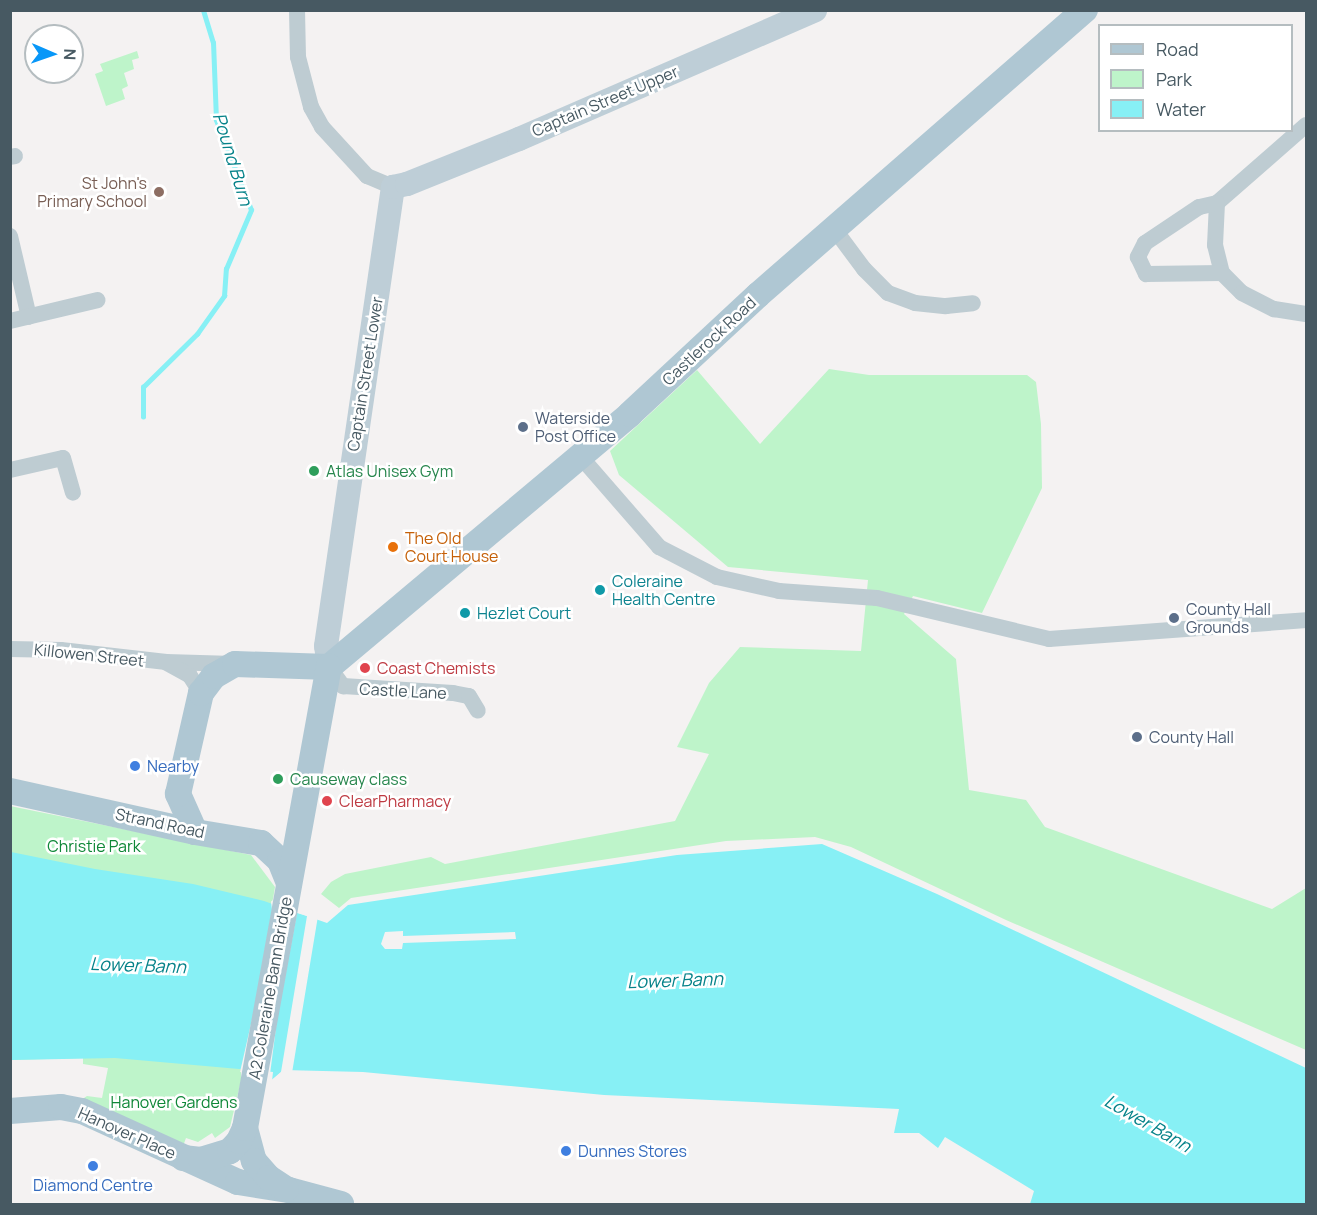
<!DOCTYPE html>
<html>
<head>
<meta charset="utf-8">
<style>
  body { margin:0 }
  #map { position:relative; width:1317px; height:1215px; overflow:hidden; background:#f4f2f2; font-family:Manrope,sans-serif }
  div>[style] { position:absolute }
  .green>* { inset:0; background:#bef4ca }
  .water>* { inset:0; background:#87f0f5 }
  .pier>* { inset:0; background:#f4f2f2 }
  .stream>* { height:4.5px; margin:-2.25px; padding:0 2.25px; transform-origin:2.25px; border-radius:2.25px; background:#87f0f5 }
  .street>* { height:16px; margin:-8px; padding:0 8px; transform-origin:8px; border-radius:8px; background:#beccd2 }
  .secondary>* { height:24px; margin:-12px; padding:0 12px; transform-origin:12px; border-radius:12px; background:#beced7 }
  .primary>* { height:26px; margin:-13px; padding:0 13px; transform-origin:13px; border-radius:13px; background:#afc7d3 }
  .dots>* { width:16px; height:16px; translate:-50% -50%; box-sizing:border-box; border:3px solid #fff; border-radius:50% }
  span { translate:-50% -50%; white-space:nowrap; text-align:center; line-height:1.15; -webkit-text-stroke:5px #fff; paint-order:stroke }
  .street-label { font-size:16px; color:#475962 }
  .education-label { font-size:16px; color:#785e54 }
  .right { translate:-100% -50%; text-align:right }
  .service-label { font-size:16px; color:#4e5e75 }
  .left { translate:0 -50%; text-align:left }
  .leisure-label { font-size:16px; color:#27864d }
  .food-label { font-size:16px; color:#c56008 }
  .culture-label { font-size:16px; color:#0d838f }
  .health-label { font-size:16px; color:#be3a42 }
  .shop-label { font-size:16px; color:#366cbe }
  .park-label { font-size:16px; color:#0e8737 }
  .water-label { font-size:18px; color:#058289; font-style:italic }
  .frame { position:absolute; inset:0; border:12px solid #475962; pointer-events:none }
  .legend { position:absolute; left:1098px; top:24px; width:195px; height:108px; box-sizing:border-box; background:#fff; border:2px solid #b5bdc0; margin:0; padding:8px 10px; list-style:none; font-size:18px; color:#475962 }
  .legend li { display:flex; align-items:center; gap:12px; height:30px }
  .legend b { width:30px; border:2px solid #b5bdc0 }
  .north { position:absolute; left:24px; top:24px; width:60px; height:60px; box-sizing:border-box; background:#fff; border:2px solid #b5bdc0; border-radius:50%; rotate:92deg; font-size:16px; font-weight:700; line-height:24px; text-align:center; color:#475962 }
  .north::after { content:''; display:block; margin:auto; width:21px; height:27px; background:#0897f8; clip-path:polygon(50% 0,100% 100%,50% 72%,0 100%) }
</style>
</head>
<body>
<div id="map">
  <div class="green">
    <div style="clip-path:polygon(137px 51px,139px 58px,132px 60px,134px 69px,124px 73px,128px 86px,122px 89px,125px 99px,106px 106px,95px 74px,103px 71px,100px 64px)"></div>
    <div style="clip-path:polygon(829px 369px,869px 375px,1027px 375px,1036px 382px,1041px 424px,1042px 488px,982px 613px,913px 596px,904px 614px,956px 659px,969px 790px,1026px 800px,1045px 827px,1272px 909px,1306px 888px,1306px 1050px,1006px 920px,851px 847px,815px 837px,726px 841px,351px 898px,339px 908px,321px 894px,331px 882px,345px 874px,431px 857px,445px 864px,675px 821px,709px 754px,677px 747px,709px 683px,740px 647px,861px 651px,868px 580px,728px 567px,619px 475px,610px 451px,697px 370px,760px 444px)"></div>
    <div style="clip-path:polygon(10px 806px,251px 855px,275px 887px,273px 899px,270px 906px,11px 858px)"></div>
    <div style="clip-path:polygon(25px 1049px,243px 1066px,241px 1069px,241px 1081px,230px 1127px,215px 1138px,212px 1133px,198px 1142px,186px 1138px,182px 1149px,87px 1105px,84px 1098px,87px 1096px,102px 1098px,108px 1068px,83px 1064px,83px 1058px,11px 1060px)"></div>
  </div>
  <div class="water">
    <div style="clip-path:polygon(822px 844px,937px 894px,1306px 1068px,1306px 1204px,1030px 1204px,1034px 1191px,945px 1137px,938px 1148px,919px 1133px,894px 1133px,899px 1109px,604px 1095px,363px 1072px,283px 1070px,272px 1081px,273px 1072px,115px 1058px,11px 1060px,11px 852px,95px 869px,193px 884px,264px 901px,327px 923px,348px 905px,677px 855px)"></div>
  </div>
  <div class="pier">
    <div style="clip-path:polygon(evenodd,271px 901px,318px 916px,292px 1073px,284px 1073px,272px 1084px,269px 1082px,270px 1075px,240px 1072px,253px 1015px,272px 910px,271px 901px,297px 913px,307px 916px,281px 1072px,269px 1082px,277px 1020px,297px 913px)"></div>
    <div style="clip-path:polygon(403px 931px,403px 936px,515px 932px,516px 939px,403px 943px,402px 949px,385px 949px,381px 944px,385px 932px)"></div>
  </div>
  <div class="stream">
    <div style="left:143px;top:417px;width:30px;rotate:-90deg"></div>
    <div style="left:143px;top:387px;width:76px;rotate:-44.5deg"></div>
    <div style="left:197px;top:334px;width:47px;rotate:-54.6deg"></div>
    <div style="left:224px;top:296px;width:27px;rotate:-86deg"></div>
    <div style="left:226px;top:269px;width:64px;rotate:-67deg"></div>
    <div style="left:251px;top:210px;width:97px;rotate:-111.3deg"></div>
    <div style="left:216px;top:120px;width:77px;rotate:-92.2deg"></div>
    <div style="left:213px;top:43px;width:34px;rotate:-107deg"></div>
  </div>
  <div class="street">
    <div style="left:297px;top:10px;width:47px;rotate:88.8deg"></div>
    <div style="left:298px;top:57px;width:52px;rotate:75.4deg"></div>
    <div style="left:311px;top:107px;width:23px;rotate:61deg"></div>
    <div style="left:322px;top:127px;width:67px;rotate:47.4deg"></div>
    <div style="left:367px;top:176px;width:28px;rotate:23deg"></div>
    <div style="left:1306px;top:125px;width:118px;rotate:138.8deg"></div>
    <div style="left:1217px;top:203px;width:42px;rotate:92.7deg"></div>
    <div style="left:1215px;top:245px;width:29px;rotate:76deg"></div>
    <div style="left:1222px;top:273px;width:28px;rotate:45deg"></div>
    <div style="left:1242px;top:293px;width:36px;rotate:27deg"></div>
    <div style="left:1274px;top:309px;width:32px;rotate:9deg"></div>
    <div style="left:10px;top:157px;width:5px;rotate:-11deg"></div>
    <div style="left:1217px;top:203px;width:18px;rotate:167deg"></div>
    <div style="left:1199px;top:207px;width:65px;rotate:146.3deg"></div>
    <div style="left:1145px;top:243px;width:16px;rotate:117deg"></div>
    <div style="left:1138px;top:257px;width:19px;rotate:65deg"></div>
    <div style="left:1146px;top:274px;width:76px;rotate:-0.8deg"></div>
    <div style="left:835px;top:230px;width:49px;rotate:53.4deg"></div>
    <div style="left:864px;top:269px;width:34px;rotate:45deg"></div>
    <div style="left:888px;top:293px;width:29px;rotate:20deg"></div>
    <div style="left:915px;top:303px;width:31px;rotate:6deg"></div>
    <div style="left:946px;top:306px;width:27px;rotate:-6deg"></div>
    <div style="left:10px;top:236px;width:83px;rotate:76.8deg"></div>
    <div style="left:10px;top:321px;width:90px;rotate:-13.4deg"></div>
    <div style="left:580px;top:456px;width:121px;rotate:49deg"></div>
    <div style="left:659px;top:547px;width:65px;rotate:27.3deg"></div>
    <div style="left:717px;top:577px;width:64px;rotate:12.7deg"></div>
    <div style="left:779px;top:591px;width:98px;rotate:4.1deg"></div>
    <div style="left:877px;top:598px;width:177px;rotate:13.4deg"></div>
    <div style="left:1049px;top:639px;width:258px;rotate:-4.2deg"></div>
    <div style="left:10px;top:470px;width:54px;rotate:-12.8deg"></div>
    <div style="left:63px;top:458px;width:36px;rotate:74deg"></div>
    <div style="left:10px;top:649px;width:51px;rotate:1.1deg"></div>
    <div style="left:61px;top:650px;width:106px;rotate:6.5deg"></div>
    <div style="left:166px;top:662px;width:68px;rotate:1.7deg"></div>
    <div style="left:167px;top:663px;width:26px;rotate:29deg"></div>
    <div style="left:190px;top:676px;width:20px;rotate:57deg"></div>
    <div style="left:329px;top:667px;width:24px;rotate:54deg"></div>
    <div style="left:343px;top:686px;width:110px;rotate:3.6deg"></div>
    <div style="left:453px;top:693px;width:16px;rotate:11deg"></div>
    <div style="left:469px;top:696px;width:17px;rotate:59deg"></div>
  </div>
  <div class="secondary">
    <div style="left:329px;top:667px;width:21px;rotate:-98deg"></div>
    <div style="left:326px;top:646px;width:464px;rotate:-81.7deg"></div>
    <div style="left:393px;top:187px;width:14px;rotate:-12deg"></div>
    <div style="left:407px;top:184px;width:121px;rotate:-21.9deg"></div>
    <div style="left:519px;top:139px;width:323px;rotate:-23.5deg"></div>
  </div>
  <div class="primary">
    <div style="left:329px;top:667px;width:393px;rotate:-40deg"></div>
    <div style="left:630px;top:414px;width:175px;rotate:-42.9deg"></div>
    <div style="left:758px;top:295px;width:434px;rotate:-41.1deg"></div>
    <div style="left:10px;top:791px;width:189px;rotate:12.5deg"></div>
    <div style="left:195px;top:832px;width:67px;rotate:9.5deg"></div>
    <div style="left:261px;top:843px;width:26px;rotate:43deg"></div>
    <div style="left:280px;top:861px;width:24px;rotate:68deg"></div>
    <div style="left:195px;top:832px;width:42px;rotate:-114.1deg"></div>
    <div style="left:178px;top:794px;width:104px;rotate:-77.2deg"></div>
    <div style="left:201px;top:693px;width:21px;rotate:-53deg"></div>
    <div style="left:214px;top:676px;width:24px;rotate:-30deg"></div>
    <div style="left:235px;top:664px;width:94px;rotate:1.8deg"></div>
    <div style="left:10px;top:1111px;width:51px;rotate:-4.5deg"></div>
    <div style="left:61px;top:1107px;width:21px;rotate:11deg"></div>
    <div style="left:82px;top:1111px;width:171px;rotate:24.5deg"></div>
    <div style="left:238px;top:1182px;width:52px;rotate:8.9deg"></div>
    <div style="left:289px;top:1190px;width:54px;rotate:15.1deg"></div>
    <div style="left:245px;top:1128px;width:34px;rotate:75deg"></div>
    <div style="left:254px;top:1161px;width:23px;rotate:49deg"></div>
    <div style="left:269px;top:1178px;width:20px;rotate:33deg"></div>
    <div style="left:183px;top:1158px;width:18px;rotate:6deg"></div>
    <div style="left:201px;top:1160px;width:30px;rotate:-17deg"></div>
    <div style="left:230px;top:1151px;width:13px;rotate:-48deg"></div>
    <div style="left:239px;top:1141px;width:14px;rotate:-65deg"></div>
    <div style="left:245px;top:1128px;width:469px;rotate:-79.7deg"></div>
  </div>
  <div class="dots">
    <div style="left:159px;top:192px;background:#8d6e63"></div>
    <div style="left:523px;top:427px;background:#5c6f8a"></div>
    <div style="left:314px;top:471px;background:#2e9e5b"></div>
    <div style="left:393px;top:547px;background:#e8710a"></div>
    <div style="left:600px;top:590px;background:#0f9aa8"></div>
    <div style="left:465px;top:613px;background:#0f9aa8"></div>
    <div style="left:1174px;top:618px;background:#5c6f8a"></div>
    <div style="left:365px;top:668px;background:#e0444e"></div>
    <div style="left:1137px;top:737px;background:#5c6f8a"></div>
    <div style="left:135px;top:766px;background:#3f7fe0"></div>
    <div style="left:278px;top:779px;background:#2e9e5b"></div>
    <div style="left:327px;top:801px;background:#e0444e"></div>
    <div style="left:566px;top:1151px;background:#3f7fe0"></div>
    <div style="left:93px;top:1166px;background:#3f7fe0"></div>
  </div>
  <div class="street-label">
    <span style="left:605px;top:101px;rotate:-23deg">Captain Street Upper</span>
    <span style="left:709px;top:341px;rotate:-43deg">Castlerock Road</span>
    <span style="left:365px;top:374px;rotate:-81deg">Captain Street Lower</span>
    <span style="left:89px;top:655px;rotate:6deg">Killowen Street</span>
    <span style="left:403px;top:691px;rotate:3deg">Castle Lane</span>
    <span style="left:160px;top:823px;rotate:12deg">Strand Road</span>
    <span style="left:270px;top:988px;rotate:-80deg">A2 Coleraine Bann Bridge</span>
    <span style="left:127px;top:1133px;rotate:24deg">Hanover Place</span>
  </div>
  <div class="education-label">
    <span class="right" style="left:147px;top:192px">St John's<br>Primary School</span>
  </div>
  <div class="service-label">
    <span class="left" style="left:535px;top:427px">Waterside<br>Post Office</span>
    <span class="left" style="left:1186px;top:618px">County Hall<br>Grounds</span>
    <span class="left" style="left:1149px;top:737px">County Hall</span>
  </div>
  <div class="leisure-label">
    <span class="left" style="left:326px;top:471px">Atlas Unisex Gym</span>
    <span class="left" style="left:290px;top:779px">Causeway class</span>
  </div>
  <div class="food-label">
    <span class="left" style="left:405px;top:547px">The Old<br>Court House</span>
  </div>
  <div class="culture-label">
    <span class="left" style="left:612px;top:590px">Coleraine<br>Health Centre</span>
    <span class="left" style="left:477px;top:613px">Hezlet Court</span>
  </div>
  <div class="health-label">
    <span class="left" style="left:377px;top:668px">Coast Chemists</span>
    <span class="left" style="left:339px;top:801px">ClearPharmacy</span>
  </div>
  <div class="shop-label">
    <span class="left" style="left:147px;top:766px">Nearby</span>
    <span class="left" style="left:578px;top:1151px">Dunnes Stores</span>
    <span style="left:93px;top:1185px">Diamond Centre</span>
  </div>
  <div class="park-label">
    <span style="left:94px;top:846px">Christie Park</span>
    <span style="left:174px;top:1102px">Hanover Gardens</span>
  </div>
  <div class="water-label">
    <span style="left:233px;top:159px;rotate:73deg">Pound Burn</span>
    <span style="left:138px;top:965px;rotate:2deg">Lower Bann</span>
    <span style="left:675px;top:980px;rotate:-2deg">Lower Bann</span>
    <span style="left:1148px;top:1123px;rotate:30deg">Lower Bann</span>
  </div>
  <div class="frame"></div>
  <ul class="legend">
  <li><b style="height:8px;background:#afc7d3"></b>Road</li>
  <li><b style="height:16px;background:#bef4ca"></b>Park</li>
  <li><b style="height:16px;background:#87f0f5"></b>Water</li>
  </ul>
  <div class="north">N</div>
</div>
</body>
</html>
